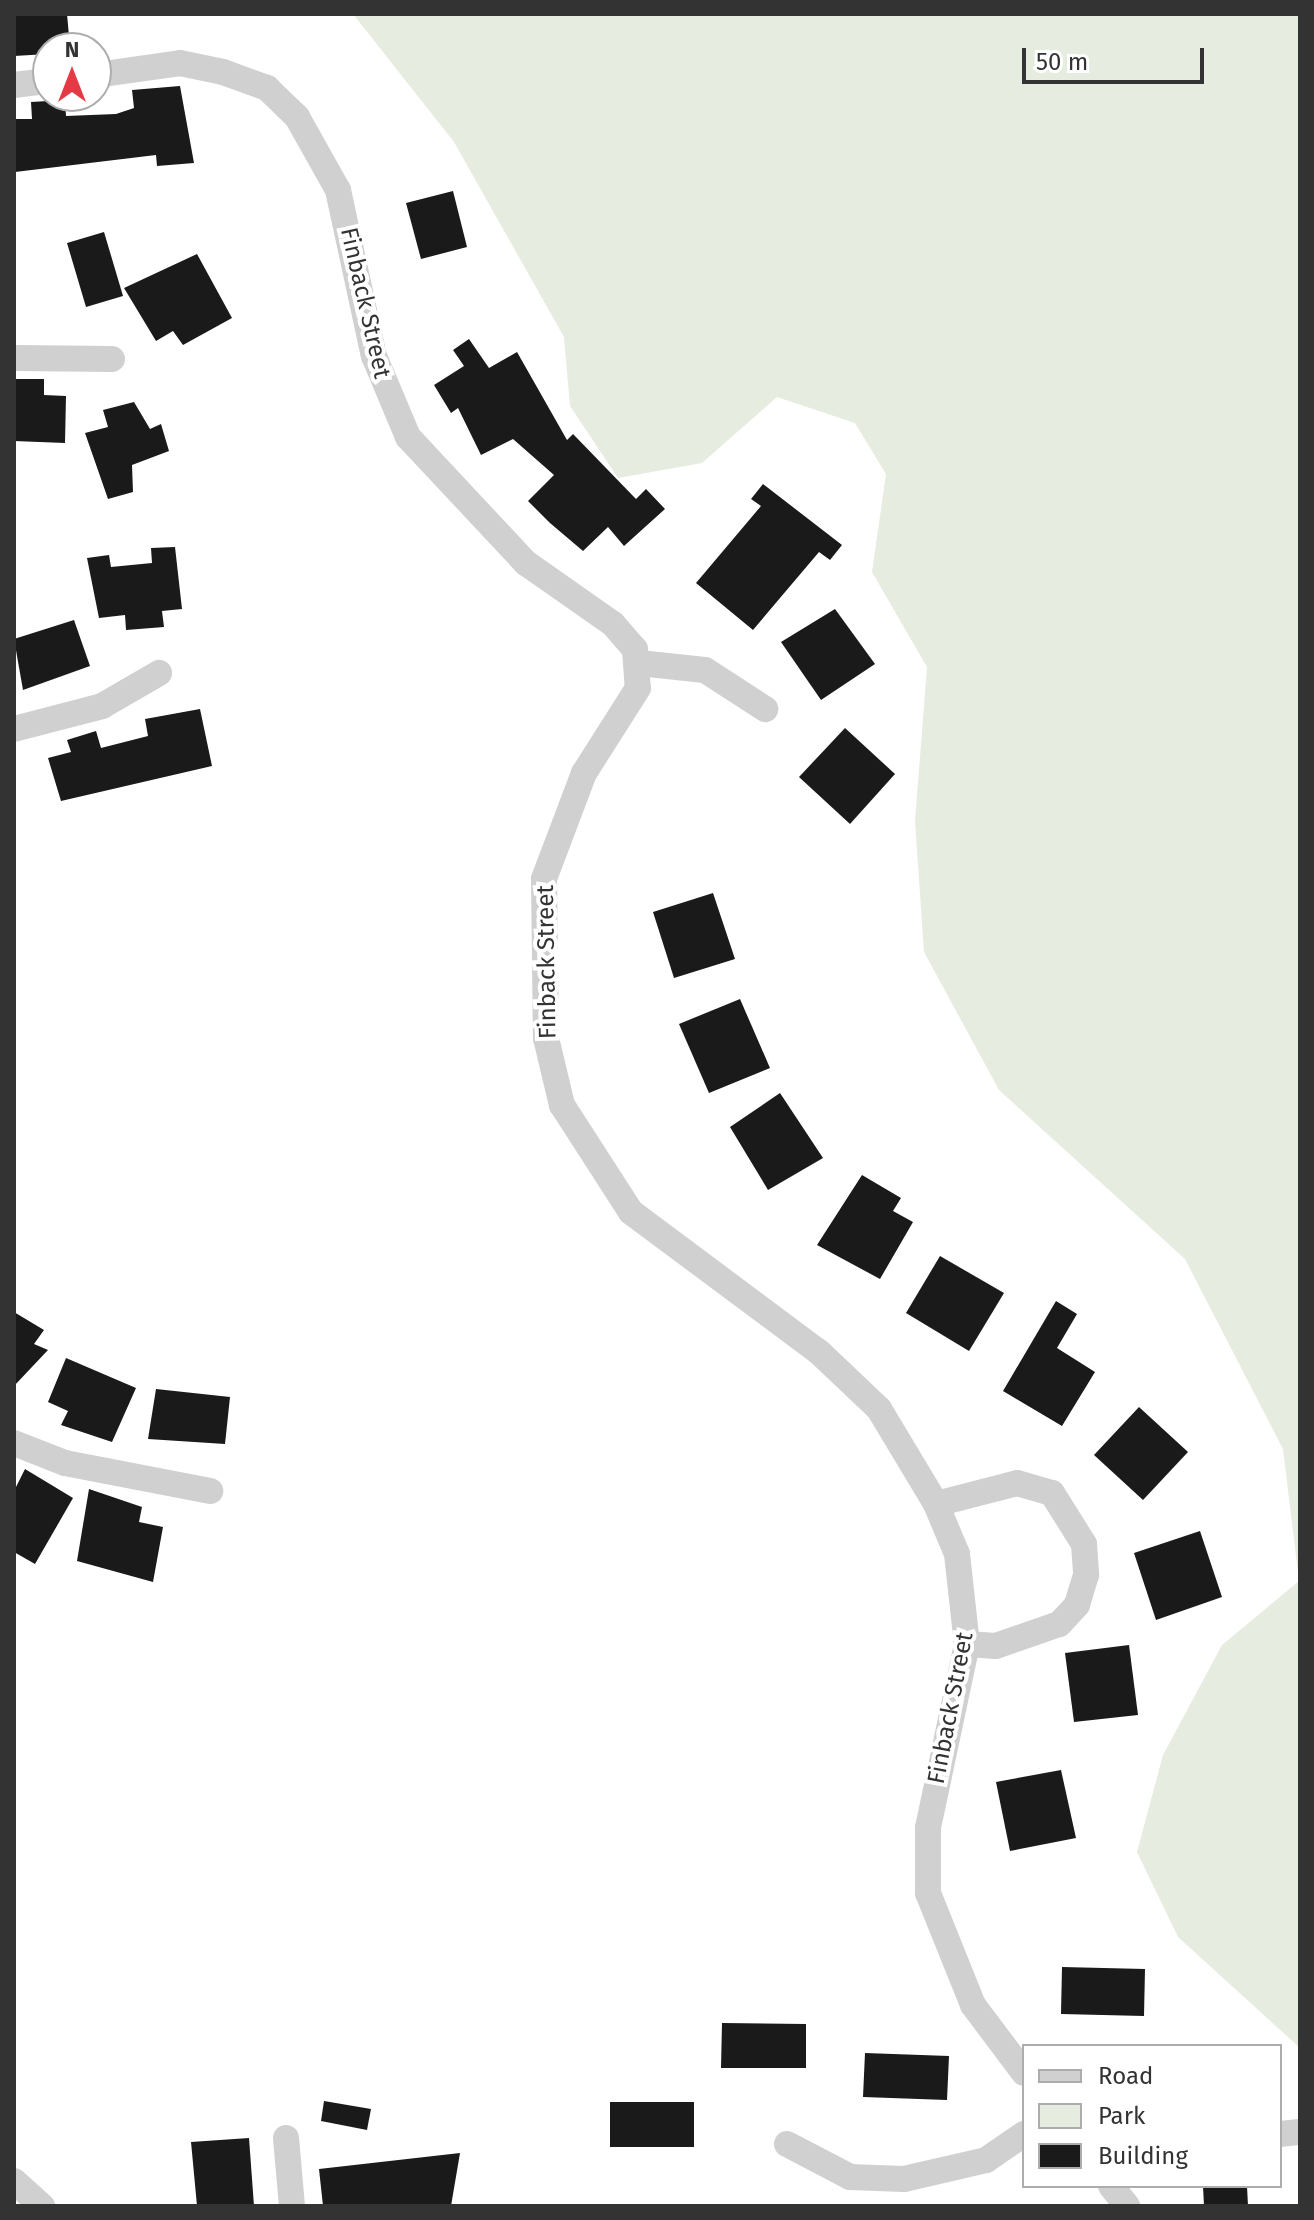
<!DOCTYPE html>
<html>
<head>
<meta charset="utf-8">
<style>
  body { margin:0 }
  #map { position:relative; width:1314px; height:2220px; overflow:hidden; background:#fff; font-family:"Fira Sans",sans-serif }
  div>[style] { position:absolute }
  .green>* { inset:0; background:#e6ecdf }
  .building>* { inset:0; background:#1a1a1a }
  .street>* { height:26px; margin:-13px; padding:0 13px; transform-origin:13px; border-radius:13px; background:#d0d0d0 }
  span { translate:-50% -50%; white-space:nowrap; text-align:center; line-height:1.15; -webkit-text-stroke:8px #fff; paint-order:stroke }
  .street-label { font-size:24px; color:#333 }
  .frame { position:absolute; inset:0; border:16px solid #333; pointer-events:none }
  .legend { position:absolute; left:1022px; top:2044px; width:260px; height:144px; box-sizing:border-box; background:#fff; border:2px solid #adadad; margin:0; padding:10px 14px; list-style:none; font-size:24px; color:#333 }
  .legend li { display:flex; align-items:center; gap:16px; height:40px }
  .legend b { width:40px; border:2px solid #adadad }
  .north { position:absolute; left:32px; top:32px; width:80px; height:80px; box-sizing:border-box; background:#fff; border:2px solid #adadad; border-radius:50%; rotate:0deg; font-size:22px; font-weight:700; line-height:32px; text-align:center; color:#333 }
  .north::after { content:''; display:block; margin:auto; width:28px; height:36px; background:#e63946; clip-path:polygon(50% 0,100% 100%,50% 72%,0 100%) }
  .scale { position:absolute; left:1022px; top:48px; width:182px; height:36px; box-sizing:border-box; border:4px solid #333; border-top:0; padding-left:10px; font-size:24px; line-height:28px; white-space:nowrap; color:#333; -webkit-text-stroke:6px #fff; paint-order:stroke }
</style>
</head>
<body>
<div id="map">
  <div class="green">
    <div style="clip-path:polygon(353px 14px,1300px 14px,1300px 2048px,1178px 1937px,1137px 1852px,1163px 1755px,1222px 1645px,1299px 1581px,1283px 1449px,1185px 1259px,999px 1090px,924px 952px,915px 821px,927px 667px,872px 572px,886px 474px,855px 423px,777px 397px,702px 463px,618px 478px,570px 406px,564px 337px,454px 142px)"></div>
  </div>
  <div class="building">
    <div style="clip-path:polygon(14px 14px,67px 14px,69px 36px,52px 37px,48px 54px,14px 56px)"></div>
    <div style="clip-path:polygon(180px 86px,194px 163px,157px 166px,156px 155px,15px 172px,14px 119px,32px 119px,31px 102px,65px 100px,66px 116px,116px 114px,134px 108px,132px 90px)"></div>
    <div style="clip-path:polygon(453px 191px,467px 247px,421px 259px,406px 203px)"></div>
    <div style="clip-path:polygon(104px 232px,123px 296px,86px 307px,67px 243px)"></div>
    <div style="clip-path:polygon(197px 254px,232px 318px,183px 345px,173px 331px,156px 341px,124px 288px)"></div>
    <div style="clip-path:polygon(469px 339px,489px 368px,517px 352px,567px 440px,573px 434px,636px 499px,646px 489px,665px 509px,624px 546px,608px 527px,583px 551px,550px 523px,528px 501px,554px 475px,513px 439px,481px 455px,458px 408px,451px 413px,434px 385px,464px 366px,453px 350px)"></div>
    <div style="clip-path:polygon(14px 379px,44px 379px,44px 395px,66px 396px,65px 443px,14px 441px)"></div>
    <div style="clip-path:polygon(134px 402px,150px 429px,161px 424px,169px 451px,132px 465px,133px 492px,108px 499px,85px 433px,108px 427px,103px 410px)"></div>
    <div style="clip-path:polygon(763px 484px,842px 545px,830px 560px,819px 552px,753px 630px,696px 583px,761px 506px,751px 499px)"></div>
    <div style="clip-path:polygon(175px 547px,182px 609px,162px 611px,164px 627px,126px 630px,125px 615px,99px 618px,87px 558px,109px 555px,111px 567px,152px 563px,151px 548px)"></div>
    <div style="clip-path:polygon(835px 609px,875px 664px,821px 700px,781px 642px)"></div>
    <div style="clip-path:polygon(74px 620px,90px 666px,23px 690px,14px 639px)"></div>
    <div style="clip-path:polygon(200px 709px,212px 766px,61px 801px,48px 758px,71px 752px,67px 740px,96px 731px,101px 748px,148px 736px,145px 719px)"></div>
    <div style="clip-path:polygon(845px 728px,895px 774px,850px 824px,799px 777px)"></div>
    <div style="clip-path:polygon(713px 893px,735px 959px,674px 978px,653px 912px)"></div>
    <div style="clip-path:polygon(740px 999px,770px 1068px,709px 1093px,679px 1024px)"></div>
    <div style="clip-path:polygon(780px 1093px,823px 1158px,768px 1190px,730px 1127px)"></div>
    <div style="clip-path:polygon(862px 1175px,901px 1198px,893px 1211px,913px 1222px,880px 1279px,817px 1245px)"></div>
    <div style="clip-path:polygon(940px 1256px,1004px 1293px,969px 1351px,906px 1313px)"></div>
    <div style="clip-path:polygon(1056px 1301px,1077px 1314px,1057px 1348px,1095px 1372px,1062px 1426px,1003px 1391px)"></div>
    <div style="clip-path:polygon(14px 1312px,44px 1330px,34px 1344px,48px 1350px,14px 1386px)"></div>
    <div style="clip-path:polygon(66px 1358px,136px 1388px,112px 1442px,61px 1425px,68px 1411px,48px 1402px)"></div>
    <div style="clip-path:polygon(156px 1389px,230px 1397px,225px 1444px,148px 1439px)"></div>
    <div style="clip-path:polygon(1139px 1407px,1188px 1452px,1143px 1500px,1094px 1455px)"></div>
    <div style="clip-path:polygon(25px 1469px,73px 1498px,35px 1564px,14px 1552px,14px 1491px)"></div>
    <div style="clip-path:polygon(89px 1489px,142px 1507px,139px 1522px,163px 1527px,153px 1582px,77px 1561px)"></div>
    <div style="clip-path:polygon(1200px 1531px,1222px 1597px,1156px 1620px,1134px 1553px)"></div>
    <div style="clip-path:polygon(1129px 1645px,1138px 1715px,1074px 1722px,1065px 1653px)"></div>
    <div style="clip-path:polygon(1061px 1770px,1076px 1838px,1010px 1851px,996px 1782px)"></div>
    <div style="clip-path:polygon(1062px 1967px,1145px 1969px,1144px 2016px,1061px 2014px)"></div>
    <div style="clip-path:polygon(722px 2023px,806px 2024px,806px 2068px,721px 2068px)"></div>
    <div style="clip-path:polygon(865px 2053px,949px 2056px,947px 2100px,863px 2097px)"></div>
    <div style="clip-path:polygon(324px 2101px,371px 2109px,367px 2130px,321px 2121px)"></div>
    <div style="clip-path:polygon(610px 2102px,694px 2102px,694px 2147px,610px 2147px)"></div>
    <div style="clip-path:polygon(249px 2138px,254px 2206px,197px 2206px,191px 2142px)"></div>
    <div style="clip-path:polygon(460px 2153px,451px 2206px,323px 2206px,319px 2169px)"></div>
    <div style="clip-path:polygon(1203px 2186px,1247px 2186px,1248px 2206px,1204px 2206px)"></div>
  </div>
  <div class="street">
    <div style="left:96px;top:75px;width:85px;rotate:-8.1deg"></div>
    <div style="left:180px;top:63px;width:44px;rotate:11.8deg"></div>
    <div style="left:223px;top:72px;width:47px;rotate:20deg"></div>
    <div style="left:267px;top:88px;width:42px;rotate:44deg"></div>
    <div style="left:297px;top:117px;width:84px;rotate:60.7deg"></div>
    <div style="left:338px;top:190px;width:170px;rotate:77.8deg"></div>
    <div style="left:374px;top:356px;width:88px;rotate:67.2deg"></div>
    <div style="left:408px;top:437px;width:173px;rotate:46.9deg"></div>
    <div style="left:526px;top:563px;width:106px;rotate:35deg"></div>
    <div style="left:613px;top:624px;width:33px;rotate:49deg"></div>
    <div style="left:635px;top:649px;width:39px;rotate:86deg"></div>
    <div style="left:638px;top:688px;width:101px;rotate:122.4deg"></div>
    <div style="left:584px;top:773px;width:113px;rotate:110.7deg"></div>
    <div style="left:544px;top:879px;width:159px;rotate:89.3deg"></div>
    <div style="left:546px;top:1038px;width:69px;rotate:76.6deg"></div>
    <div style="left:562px;top:1105px;width:127px;rotate:57.2deg"></div>
    <div style="left:631px;top:1212px;width:234px;rotate:36.7deg"></div>
    <div style="left:819px;top:1352px;width:83px;rotate:43.5deg"></div>
    <div style="left:879px;top:1409px;width:111px;rotate:59deg"></div>
    <div style="left:936px;top:1504px;width:54px;rotate:67.2deg"></div>
    <div style="left:957px;top:1554px;width:91px;rotate:83.7deg"></div>
    <div style="left:967px;top:1644px;width:188px;rotate:102deg"></div>
    <div style="left:928px;top:1828px;width:65px;rotate:90deg"></div>
    <div style="left:928px;top:1893px;width:121px;rotate:68.1deg"></div>
    <div style="left:973px;top:2005px;width:85px;rotate:53.1deg"></div>
    <div style="left:14px;top:85px;width:34px;rotate:-7deg"></div>
    <div style="left:14px;top:358px;width:98px;rotate:0.6deg"></div>
    <div style="left:639px;top:663px;width:66px;rotate:6.1deg"></div>
    <div style="left:705px;top:670px;width:72px;rotate:33deg"></div>
    <div style="left:14px;top:729px;width:91px;rotate:-14.6deg"></div>
    <div style="left:102px;top:706px;width:66px;rotate:-30.1deg"></div>
    <div style="left:14px;top:1443px;width:55px;rotate:21.4deg"></div>
    <div style="left:65px;top:1463px;width:148px;rotate:10.9deg"></div>
    <div style="left:936px;top:1504px;width:84px;rotate:-14.5deg"></div>
    <div style="left:1017px;top:1483px;width:36px;rotate:16deg"></div>
    <div style="left:1052px;top:1493px;width:60px;rotate:57.9deg"></div>
    <div style="left:1084px;top:1544px;width:31px;rotate:86deg"></div>
    <div style="left:1086px;top:1575px;width:31px;rotate:107deg"></div>
    <div style="left:1077px;top:1605px;width:26px;rotate:133deg"></div>
    <div style="left:1059px;top:1624px;width:67px;rotate:160.8deg"></div>
    <div style="left:996px;top:1646px;width:29px;rotate:-176deg"></div>
    <div style="left:1280px;top:2134px;width:20px;rotate:-6deg"></div>
    <div style="left:286px;top:2138px;width:68px;rotate:85deg"></div>
    <div style="left:787px;top:2144px;width:71px;rotate:27.6deg"></div>
    <div style="left:850px;top:2177px;width:54px;rotate:2.1deg"></div>
    <div style="left:904px;top:2179px;width:84px;rotate:-13deg"></div>
    <div style="left:986px;top:2160px;width:46px;rotate:-34.4deg"></div>
    <div style="left:14px;top:2181px;width:38px;rotate:42deg"></div>
    <div style="left:1111px;top:2186px;width:26px;rotate:51deg"></div>
  </div>
  <div class="street-label">
    <span style="left:365px;top:303px;rotate:77deg">Finback Street</span>
    <span style="left:547px;top:962px;rotate:-91deg">Finback Street</span>
    <span style="left:951px;top:1708px;rotate:-79deg">Finback Street</span>
  </div>
  <div class="frame"></div>
  <ul class="legend">
  <li><b style="height:10px;background:#d0d0d0"></b>Road</li>
  <li><b style="height:22px;background:#e6ecdf"></b>Park</li>
  <li><b style="height:22px;background:#1a1a1a"></b>Building</li>
  </ul>
  <div class="north">N</div>
  <div class="scale">50 m</div>
</div>
</body>
</html>
